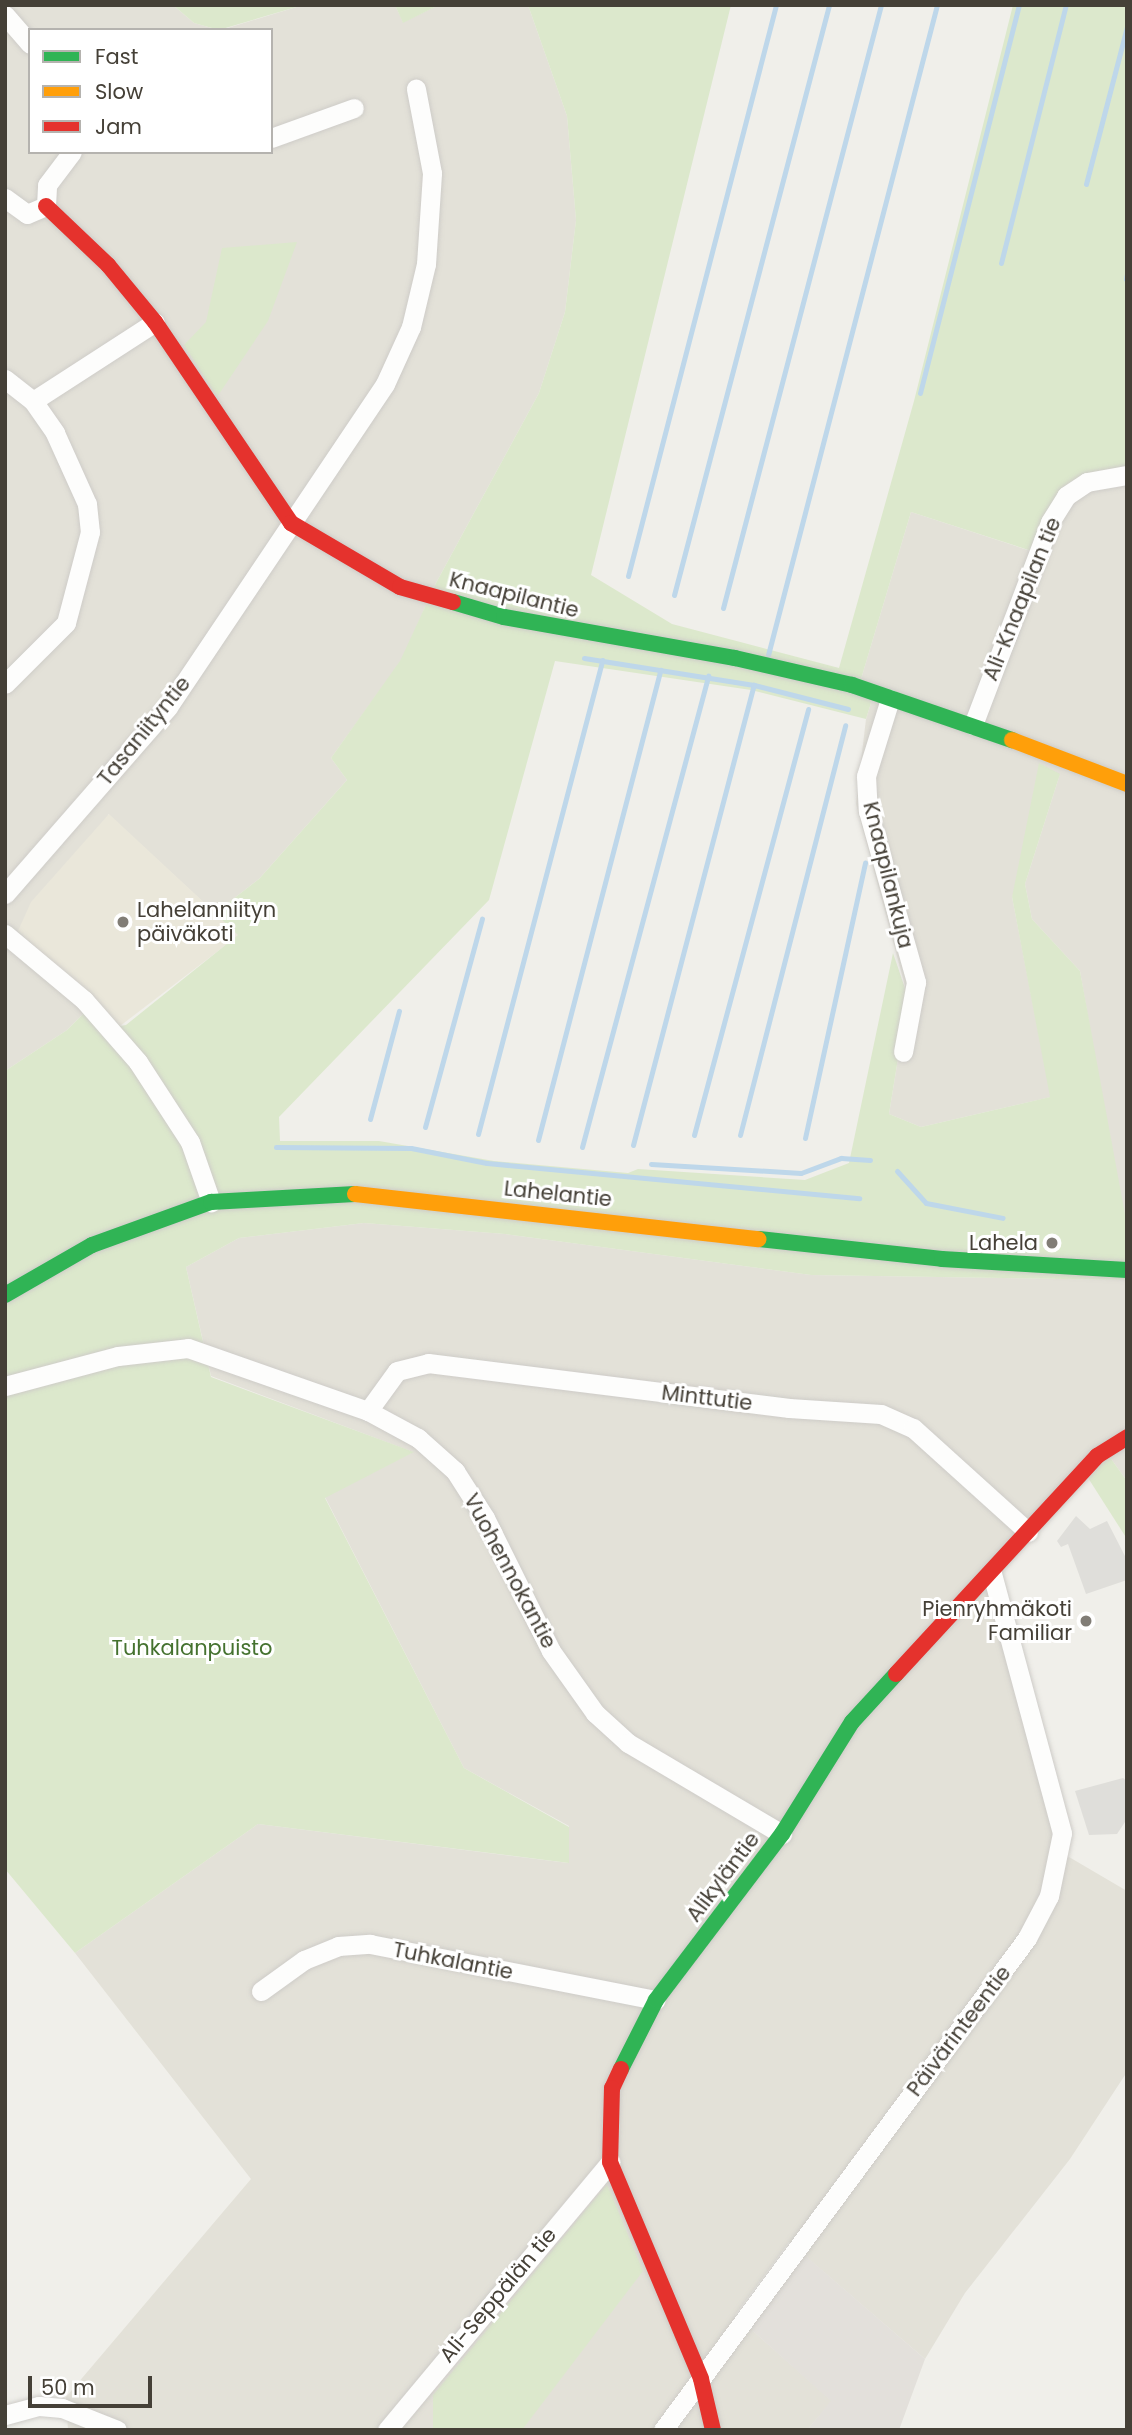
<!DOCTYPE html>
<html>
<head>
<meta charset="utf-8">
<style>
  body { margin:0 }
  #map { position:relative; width:1132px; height:2435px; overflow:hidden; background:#f0efea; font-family:Poppins,sans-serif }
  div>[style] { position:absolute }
  .residential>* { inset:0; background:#e3e1d8 }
  .industrial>* { inset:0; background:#e3e0db }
  .education>* { inset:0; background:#eae7da }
  .green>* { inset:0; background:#dce8cc }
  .parking>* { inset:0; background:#dfdeda }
  .stream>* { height:5px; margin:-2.5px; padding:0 2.5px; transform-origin:2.5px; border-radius:2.5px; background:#bed7ea }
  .roads { filter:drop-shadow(0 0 2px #ceccc8) drop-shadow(0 0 2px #ceccc8) }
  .street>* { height:19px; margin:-9.5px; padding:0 9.5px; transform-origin:9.5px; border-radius:9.5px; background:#fdfdfc }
  .fast>* { height:16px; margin:-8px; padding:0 8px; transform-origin:8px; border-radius:8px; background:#30b455 }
  .slow>* { height:16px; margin:-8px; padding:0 8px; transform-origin:8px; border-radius:8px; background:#ff9f0a }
  .jam>* { height:16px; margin:-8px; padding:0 8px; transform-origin:8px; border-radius:8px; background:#e5322d }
  .dots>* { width:19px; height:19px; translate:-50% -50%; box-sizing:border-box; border:4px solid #fff; border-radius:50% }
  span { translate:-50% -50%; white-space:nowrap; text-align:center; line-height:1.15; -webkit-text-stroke:6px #fff; paint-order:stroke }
  .street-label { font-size:21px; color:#454037 }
  .poi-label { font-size:21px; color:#454037 }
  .left { translate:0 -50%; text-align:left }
  .right { translate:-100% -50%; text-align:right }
  .park-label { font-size:21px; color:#45722f }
  .frame { position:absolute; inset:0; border:7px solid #454037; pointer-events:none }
  .legend { position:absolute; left:28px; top:28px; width:245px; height:126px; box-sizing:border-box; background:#fff; border:2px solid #b5b3af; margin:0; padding:9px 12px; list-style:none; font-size:21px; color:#454037 }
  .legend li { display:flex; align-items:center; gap:14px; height:35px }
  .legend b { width:35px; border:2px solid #b5b3af }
  .scale { position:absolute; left:28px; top:2376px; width:124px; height:32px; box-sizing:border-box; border:4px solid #454037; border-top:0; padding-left:9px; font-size:21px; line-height:24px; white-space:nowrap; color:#454037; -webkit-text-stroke:5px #fff; paint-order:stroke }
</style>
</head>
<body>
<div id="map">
  <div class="residential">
    <div style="clip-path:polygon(5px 5px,173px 5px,194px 23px,219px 30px,30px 30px,30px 152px,271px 152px,271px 30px,221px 30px,303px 5px,395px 5px,403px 22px,439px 5px,528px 5px,567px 116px,576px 220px,565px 312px,539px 393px,436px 583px,401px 661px,331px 758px,347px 780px,259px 879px,215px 913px,108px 814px,86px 990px,96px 1001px,67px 1030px,5px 1071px)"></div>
    <div style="clip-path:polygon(1127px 462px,1127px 1225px,1124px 1225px,1080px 971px,1032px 919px,1025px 884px,1060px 774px,1012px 897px,1051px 1097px,921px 1127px,889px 1114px,908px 997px,856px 804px,866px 719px,874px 693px,861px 679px,911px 512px,1037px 553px,1066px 496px,1122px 474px)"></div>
    <div style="clip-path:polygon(364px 1223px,505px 1234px,811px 1275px,1127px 1280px,1127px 1481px,1104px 1449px,984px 1570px,1054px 1830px,1052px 1847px,1127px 1891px,1127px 2072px,1070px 2159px,965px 2293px,925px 2359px,789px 2242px,735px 2315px,832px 2401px,807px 2430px,68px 2430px,66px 2397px,251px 2179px,75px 1953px,258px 1824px,568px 1863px,569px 1826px,464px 1768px,325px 1497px,413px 1452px,211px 1376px,186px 1267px,239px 1238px)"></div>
  </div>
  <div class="industrial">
    <div style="clip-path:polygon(800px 2251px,925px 2359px,899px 2430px,807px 2430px,831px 2401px,745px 2324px)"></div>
  </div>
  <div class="education">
    <div style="clip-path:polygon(109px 814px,239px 935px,120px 1026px,18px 931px,31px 902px)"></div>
  </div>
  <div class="green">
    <div style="clip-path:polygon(173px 5px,303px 5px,219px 30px,194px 23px)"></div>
    <div style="clip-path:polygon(395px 5px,439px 5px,403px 23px)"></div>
    <div style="clip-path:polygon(528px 5px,731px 5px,591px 575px,672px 624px,839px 668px,914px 401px,1013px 5px,1127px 5px,1127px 462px,1122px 474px,1087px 482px,1038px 553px,911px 512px,861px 679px,874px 693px,866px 719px,751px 690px,555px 661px,489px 900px,279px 1117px,280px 1141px,379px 1141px,494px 1161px,628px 1173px,638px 1169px,805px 1180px,849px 1163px,893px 953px,908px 997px,889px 1114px,921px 1127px,1050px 1097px,1012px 897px,1039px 763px,1060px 774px,1025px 884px,1032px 919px,1080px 971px,1127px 1225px,1127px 1280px,811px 1275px,505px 1234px,364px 1223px,239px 1238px,186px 1267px,211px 1377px,414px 1452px,325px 1498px,464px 1768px,569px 1827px,569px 1863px,258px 1824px,75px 1953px,5px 1869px,5px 1071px,67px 1030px,96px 1001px,120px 1026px,126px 1025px,238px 935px,215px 913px,259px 879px,347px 780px,331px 758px,400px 661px,436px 583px,539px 393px,565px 312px,576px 220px,567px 116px)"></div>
    <div style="clip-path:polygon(297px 242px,268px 321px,217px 397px,184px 345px,206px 322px,222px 248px)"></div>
    <div style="clip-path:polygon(1104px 1449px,1127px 1481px,1127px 1539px,1083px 1470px)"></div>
    <div style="clip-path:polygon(607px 2184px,643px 2271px,522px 2430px,433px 2430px,433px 2395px)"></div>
  </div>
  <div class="parking">
    <div style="clip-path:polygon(1076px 1516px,1090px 1529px,1107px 1521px,1127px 1560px,1127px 1580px,1086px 1594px,1068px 1544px,1061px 1547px,1057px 1541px)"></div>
    <div style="clip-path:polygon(1123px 1778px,1127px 1781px,1127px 1819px,1117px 1834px,1089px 1835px,1075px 1791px)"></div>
  </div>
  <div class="stream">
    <div style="left:1086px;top:184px;width:162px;rotate:-75.4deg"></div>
    <div style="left:1001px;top:263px;width:266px;rotate:-75.9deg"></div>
    <div style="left:1126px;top:279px;width:5px;rotate:-79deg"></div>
    <div style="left:920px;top:393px;width:400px;rotate:-75.7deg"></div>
    <div style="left:628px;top:576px;width:590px;rotate:-75.47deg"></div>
    <div style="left:674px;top:595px;width:610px;rotate:-75.28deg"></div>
    <div style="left:723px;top:608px;width:623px;rotate:-75.32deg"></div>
    <div style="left:768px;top:655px;width:672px;rotate:-75.43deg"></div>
    <div style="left:584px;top:658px;width:172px;rotate:9deg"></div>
    <div style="left:754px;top:685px;width:97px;rotate:14.3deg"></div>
    <div style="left:370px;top:1119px;width:112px;rotate:-75deg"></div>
    <div style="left:425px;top:1127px;width:216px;rotate:-74.7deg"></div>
    <div style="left:478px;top:1134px;width:490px;rotate:-75.3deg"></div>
    <div style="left:694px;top:1135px;width:441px;rotate:-75deg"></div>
    <div style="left:740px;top:1135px;width:423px;rotate:-75.6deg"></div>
    <div style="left:805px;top:1138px;width:282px;rotate:-77.7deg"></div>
    <div style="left:538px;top:1140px;width:486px;rotate:-75.4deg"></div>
    <div style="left:633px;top:1145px;width:476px;rotate:-75.3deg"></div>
    <div style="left:276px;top:1147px;width:135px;rotate:0.4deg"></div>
    <div style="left:411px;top:1148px;width:77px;rotate:11.2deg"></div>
    <div style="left:487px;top:1163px;width:374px;rotate:5.4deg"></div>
    <div style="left:582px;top:1147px;width:488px;rotate:-75deg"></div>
    <div style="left:651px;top:1164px;width:150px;rotate:3.4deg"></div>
    <div style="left:801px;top:1173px;width:43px;rotate:-20.6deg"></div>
    <div style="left:841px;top:1158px;width:29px;rotate:4deg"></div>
    <div style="left:897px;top:1171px;width:43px;rotate:47.8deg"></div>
    <div style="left:926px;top:1203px;width:78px;rotate:11deg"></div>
  </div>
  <div class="roads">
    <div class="street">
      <div style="left:5px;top:15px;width:38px;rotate:49deg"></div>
      <div style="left:271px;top:138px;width:88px;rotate:-19.9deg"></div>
      <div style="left:5px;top:198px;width:27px;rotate:36deg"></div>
      <div style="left:27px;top:214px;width:21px;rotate:-23deg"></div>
      <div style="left:46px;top:206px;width:21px;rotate:-87deg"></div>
      <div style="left:47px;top:185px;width:41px;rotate:-52.9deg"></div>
      <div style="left:5px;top:379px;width:36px;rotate:38deg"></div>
      <div style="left:33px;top:401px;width:39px;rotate:55deg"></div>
      <div style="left:55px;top:433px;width:78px;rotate:65.7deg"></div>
      <div style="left:87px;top:504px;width:28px;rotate:84deg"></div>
      <div style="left:90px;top:532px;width:94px;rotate:104.8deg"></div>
      <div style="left:66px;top:623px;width:86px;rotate:135deg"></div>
      <div style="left:33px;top:401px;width:145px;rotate:-32.9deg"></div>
      <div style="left:890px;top:699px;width:81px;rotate:107.3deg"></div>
      <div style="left:866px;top:776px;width:35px;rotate:87deg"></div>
      <div style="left:868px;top:811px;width:178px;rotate:74.3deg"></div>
      <div style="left:916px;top:982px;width:71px;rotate:100.5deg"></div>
      <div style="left:973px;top:725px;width:217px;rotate:-69.2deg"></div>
      <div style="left:1050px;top:522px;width:31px;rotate:-58deg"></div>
      <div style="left:1066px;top:496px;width:25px;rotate:-34deg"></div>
      <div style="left:1087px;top:482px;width:41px;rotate:-9.9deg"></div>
      <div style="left:5px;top:894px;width:248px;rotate:-48.9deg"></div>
      <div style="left:168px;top:707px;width:389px;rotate:-56.1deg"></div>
      <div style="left:385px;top:384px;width:63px;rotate:-65.5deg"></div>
      <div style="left:411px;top:327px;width:65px;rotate:-76.6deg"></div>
      <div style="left:426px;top:264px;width:91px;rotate:-86.2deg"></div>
      <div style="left:432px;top:173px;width:86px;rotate:-100.8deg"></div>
      <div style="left:5px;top:934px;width:103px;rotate:39.9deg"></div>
      <div style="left:84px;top:1000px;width:82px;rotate:48.9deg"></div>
      <div style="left:138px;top:1062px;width:95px;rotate:57deg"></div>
      <div style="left:190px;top:1142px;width:64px;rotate:70.7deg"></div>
      <div style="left:5px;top:1386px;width:117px;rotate:-14.9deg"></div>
      <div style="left:118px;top:1356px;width:70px;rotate:-6.5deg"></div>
      <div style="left:188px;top:1348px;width:191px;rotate:19.3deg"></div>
      <div style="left:368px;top:1411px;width:57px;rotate:28.4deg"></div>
      <div style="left:418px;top:1438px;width:50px;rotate:41.7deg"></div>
      <div style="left:455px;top:1471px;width:56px;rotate:57.4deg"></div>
      <div style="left:485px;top:1518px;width:148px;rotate:63.6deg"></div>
      <div style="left:551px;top:1651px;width:76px;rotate:54.6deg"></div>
      <div style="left:595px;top:1713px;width:45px;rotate:42.3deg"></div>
      <div style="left:628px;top:1743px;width:179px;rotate:30.6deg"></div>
      <div style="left:368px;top:1411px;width:49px;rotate:-54.1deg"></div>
      <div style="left:397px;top:1371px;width:32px;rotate:-14deg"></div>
      <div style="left:428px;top:1363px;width:364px;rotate:7.1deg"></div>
      <div style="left:789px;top:1408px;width:92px;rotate:3.7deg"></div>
      <div style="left:881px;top:1414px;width:35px;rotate:24deg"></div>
      <div style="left:913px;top:1428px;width:155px;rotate:42.1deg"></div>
      <div style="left:261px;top:1991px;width:53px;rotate:-35.8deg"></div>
      <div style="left:304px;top:1960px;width:37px;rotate:-22deg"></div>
      <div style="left:338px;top:1946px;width:32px;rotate:-4deg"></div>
      <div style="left:370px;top:1944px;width:291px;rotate:11.1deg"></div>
      <div style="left:5px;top:2415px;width:35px;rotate:-15deg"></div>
      <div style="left:39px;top:2406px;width:23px;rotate:5deg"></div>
      <div style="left:62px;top:2408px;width:59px;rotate:21.8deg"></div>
      <div style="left:387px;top:2430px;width:349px;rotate:-50.2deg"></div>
      <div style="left:663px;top:2430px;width:612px;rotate:-53.5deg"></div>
      <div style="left:1027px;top:1938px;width:47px;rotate:-62.4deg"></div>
      <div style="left:1049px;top:1896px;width:64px;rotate:-78.3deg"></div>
      <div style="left:1062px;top:1833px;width:269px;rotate:-105.1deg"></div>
    </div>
    <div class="fast">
      <div style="left:453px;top:602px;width:53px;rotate:16.4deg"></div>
      <div style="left:504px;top:617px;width:235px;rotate:10.1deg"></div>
      <div style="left:735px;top:658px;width:120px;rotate:13deg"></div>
      <div style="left:852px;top:685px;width:169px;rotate:19deg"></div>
      <div style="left:759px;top:1239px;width:184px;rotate:6.2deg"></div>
      <div style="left:942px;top:1259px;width:185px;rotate:3.4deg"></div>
      <div style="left:5px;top:1295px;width:100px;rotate:-29.9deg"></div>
      <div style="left:92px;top:1245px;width:127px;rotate:-19.9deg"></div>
      <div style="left:211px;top:1202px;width:144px;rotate:-3.2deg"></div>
      <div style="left:621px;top:2069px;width:77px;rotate:-63.1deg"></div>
      <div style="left:656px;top:2000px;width:208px;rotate:-52.8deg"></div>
      <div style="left:782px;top:1834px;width:132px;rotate:-58deg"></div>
      <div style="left:852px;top:1722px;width:65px;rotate:-47.5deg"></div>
    </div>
    <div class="slow">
      <div style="left:1012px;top:740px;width:123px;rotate:20.9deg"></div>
      <div style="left:355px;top:1194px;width:406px;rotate:6.4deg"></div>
    </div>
    <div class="jam">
      <div style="left:46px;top:206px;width:86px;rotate:43.6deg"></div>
      <div style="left:108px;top:265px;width:74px;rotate:50.5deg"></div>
      <div style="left:155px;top:322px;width:243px;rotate:55.9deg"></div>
      <div style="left:291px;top:523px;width:126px;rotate:30.4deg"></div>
      <div style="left:400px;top:587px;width:55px;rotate:15.8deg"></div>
      <div style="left:896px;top:1674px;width:297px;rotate:-47.3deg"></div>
      <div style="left:1097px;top:1456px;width:36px;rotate:-32deg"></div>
      <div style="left:621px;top:2069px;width:21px;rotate:115deg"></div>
      <div style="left:612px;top:2088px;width:74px;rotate:91.5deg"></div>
      <div style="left:610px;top:2162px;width:235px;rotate:67.2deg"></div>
      <div style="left:701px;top:2379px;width:52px;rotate:76.8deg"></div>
    </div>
  </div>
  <div class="dots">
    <div style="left:123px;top:922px;background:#817d76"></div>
    <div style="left:1052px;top:1243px;background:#817d76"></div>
    <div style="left:1086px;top:1621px;background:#817d76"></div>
  </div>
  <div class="street-label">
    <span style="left:514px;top:595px;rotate:14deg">Knaapilantie</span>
    <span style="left:1022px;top:599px;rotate:-68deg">Ali-Knaapilan tie</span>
    <span style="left:144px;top:731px;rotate:-51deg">Tasaniityntie</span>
    <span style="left:888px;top:875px;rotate:76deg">Knaapilankuja</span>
    <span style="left:558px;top:1194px;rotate:6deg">Lahelantie</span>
    <span style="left:707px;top:1398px;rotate:7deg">Minttutie</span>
    <span style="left:510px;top:1571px;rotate:62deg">Vuohennokantie</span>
    <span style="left:723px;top:1877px;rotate:-53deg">Alikyläntie</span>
    <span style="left:453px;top:1961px;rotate:11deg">Tuhkalantie</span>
    <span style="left:959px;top:2031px;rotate:-53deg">Päivärinteentie</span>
    <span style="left:498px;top:2295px;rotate:-50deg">Ali-Seppälän tie</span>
  </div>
  <div class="poi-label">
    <span class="left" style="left:137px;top:922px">Lahelanniityn<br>päiväkoti</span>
    <span class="right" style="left:1038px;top:1243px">Lahela</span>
    <span class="right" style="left:1072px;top:1621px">Pienryhmäkoti<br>Familiar</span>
  </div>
  <div class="park-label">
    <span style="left:192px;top:1648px">Tuhkalanpuisto</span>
  </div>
  <div class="frame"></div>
  <ul class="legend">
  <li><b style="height:9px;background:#30b455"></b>Fast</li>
  <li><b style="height:9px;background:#ff9f0a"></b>Slow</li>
  <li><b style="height:9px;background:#e5322d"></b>Jam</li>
  </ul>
  <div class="scale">50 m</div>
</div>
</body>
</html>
